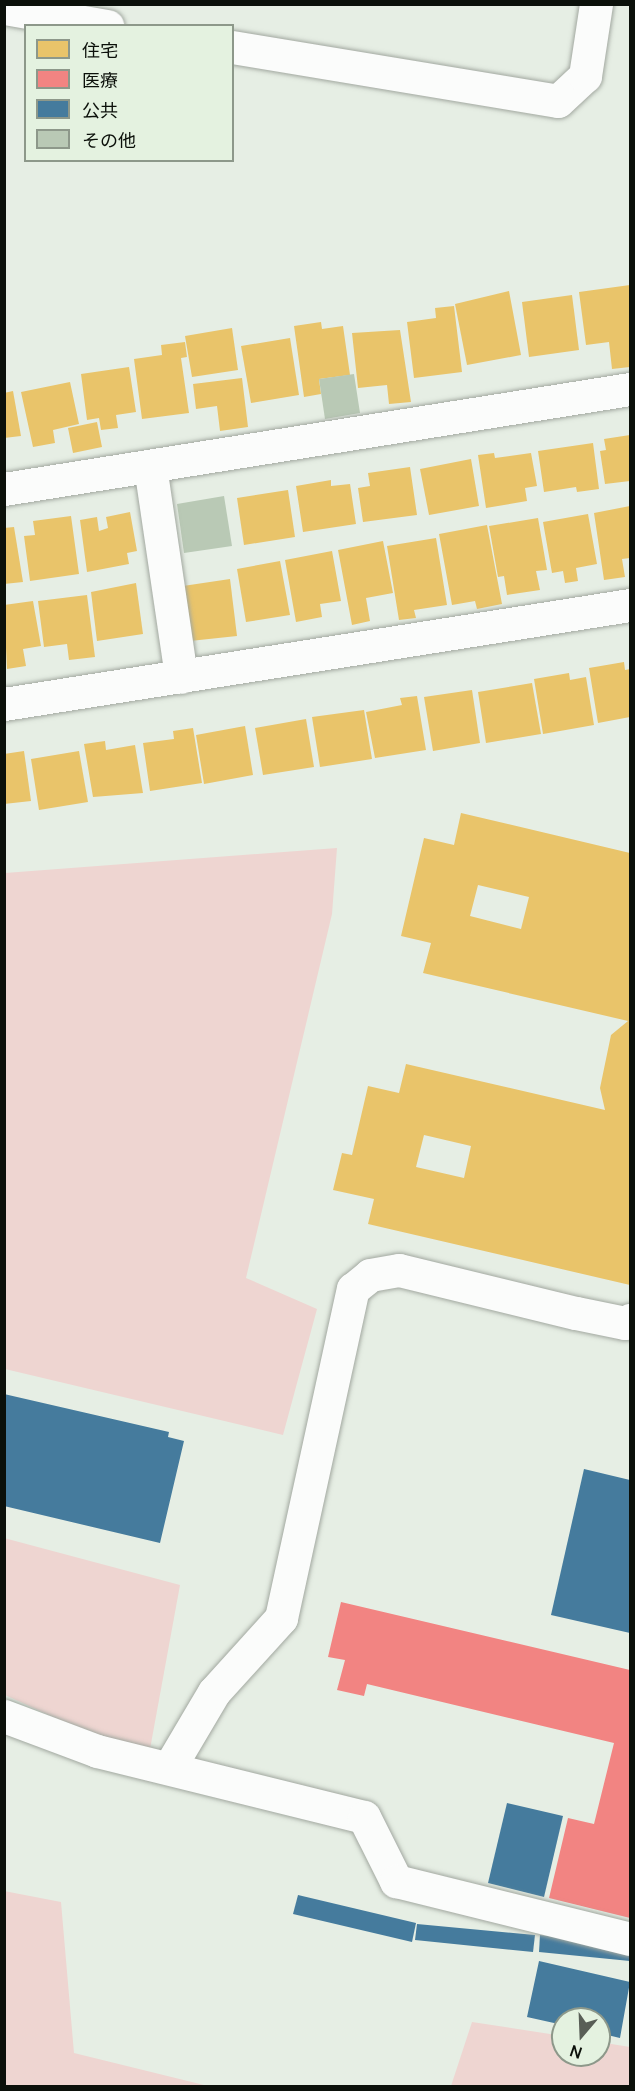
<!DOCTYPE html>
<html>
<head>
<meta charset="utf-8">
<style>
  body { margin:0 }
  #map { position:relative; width:635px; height:2091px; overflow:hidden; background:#e6eee4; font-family:Manrope,"Noto Sans JP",sans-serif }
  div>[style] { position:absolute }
  .green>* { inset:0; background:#eed5d1 }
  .homes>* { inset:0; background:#e9c46a }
  .health>* { inset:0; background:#f28482 }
  .public>* { inset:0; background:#457b9d }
  .building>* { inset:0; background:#b9c9b5 }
  .roads { filter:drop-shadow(0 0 2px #a2a8a0) drop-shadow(0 0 2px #a2a8a0) }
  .minor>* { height:33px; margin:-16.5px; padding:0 16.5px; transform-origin:16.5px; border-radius:16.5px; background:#fbfcfb }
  span { translate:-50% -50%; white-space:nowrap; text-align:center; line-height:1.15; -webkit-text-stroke:6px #e4f2e0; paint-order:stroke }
  .frame { position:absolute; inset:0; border:6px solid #0b100a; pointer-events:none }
  .legend { position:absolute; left:24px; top:24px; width:210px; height:138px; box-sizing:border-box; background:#e4f2e0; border:2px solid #8d988a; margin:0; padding:8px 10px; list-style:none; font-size:18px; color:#0b100a }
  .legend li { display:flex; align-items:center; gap:12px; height:30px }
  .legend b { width:30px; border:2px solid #8d988a }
  .north { position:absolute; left:551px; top:2007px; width:60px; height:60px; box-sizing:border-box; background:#e4f2e0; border:2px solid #8d988a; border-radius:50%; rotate:199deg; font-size:16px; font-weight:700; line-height:24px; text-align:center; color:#0b100a }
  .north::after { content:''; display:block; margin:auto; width:21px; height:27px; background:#585e56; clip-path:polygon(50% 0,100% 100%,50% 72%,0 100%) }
</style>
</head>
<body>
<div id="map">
  <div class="green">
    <div style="clip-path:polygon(337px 848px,332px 914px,246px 1278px,317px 1309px,283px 1435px,5px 1369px,5px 873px)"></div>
    <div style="clip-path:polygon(4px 1538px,180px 1585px,148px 1760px,5px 1695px)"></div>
    <div style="clip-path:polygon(4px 1891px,61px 1902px,74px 2053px,208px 2086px,5px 2086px)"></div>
    <div style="clip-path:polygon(472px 2022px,563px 2036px,563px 2055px,599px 2055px,599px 2042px,630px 2047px,630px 2086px,451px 2086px)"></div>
  </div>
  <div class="homes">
    <div style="clip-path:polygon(630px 285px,630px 367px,612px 369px,609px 342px,586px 345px,579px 292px)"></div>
    <div style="clip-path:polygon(509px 291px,521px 355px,467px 365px,455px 304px)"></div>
    <div style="clip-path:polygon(572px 295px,579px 350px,529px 357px,522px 302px)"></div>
    <div style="clip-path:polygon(454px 306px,462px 372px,414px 378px,407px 322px,436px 318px,435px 308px)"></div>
    <div style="clip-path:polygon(321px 322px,322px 329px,343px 326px,350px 375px,319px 379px,321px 394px,304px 397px,294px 326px)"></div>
    <div style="clip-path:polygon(232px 328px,238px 370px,192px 377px,185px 336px)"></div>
    <div style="clip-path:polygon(400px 330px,411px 402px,389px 404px,387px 385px,358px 388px,352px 333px)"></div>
    <div style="clip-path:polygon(290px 338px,299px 395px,251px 403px,241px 346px)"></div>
    <div style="clip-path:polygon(185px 342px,187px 357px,181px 358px,189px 413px,142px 419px,134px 359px,162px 355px,161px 345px)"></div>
    <div style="clip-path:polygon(129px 367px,136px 412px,116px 415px,118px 428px,101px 430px,99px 418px,87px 420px,81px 374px)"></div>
    <div style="clip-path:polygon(242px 378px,248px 427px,220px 431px,217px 406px,196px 409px,193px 384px)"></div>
    <div style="clip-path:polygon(70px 382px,79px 424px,53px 430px,55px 443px,33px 447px,21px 392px)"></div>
    <div style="clip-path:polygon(13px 391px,21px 436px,4px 438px,4px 393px)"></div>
    <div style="clip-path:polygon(97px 422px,102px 447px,73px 453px,68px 428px)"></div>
    <div style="clip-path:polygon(630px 435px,630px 481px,605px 484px,600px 451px,606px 450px,604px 439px)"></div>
    <div style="clip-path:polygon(593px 443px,599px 489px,577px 492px,576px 487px,544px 492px,538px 451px)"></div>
    <div style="clip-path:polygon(494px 453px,495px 458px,531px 453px,537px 486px,525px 488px,527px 501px,486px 508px,478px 455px)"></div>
    <div style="clip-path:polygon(471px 459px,479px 506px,429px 515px,420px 469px)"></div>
    <div style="clip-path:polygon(410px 467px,417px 515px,363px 522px,358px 488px,370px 486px,368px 473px)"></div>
    <div style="clip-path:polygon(331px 480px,331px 486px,350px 484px,356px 524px,303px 532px,296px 486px)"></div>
    <div style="clip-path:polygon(288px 490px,295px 537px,244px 545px,237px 498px)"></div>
    <div style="clip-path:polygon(630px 506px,630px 558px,622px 559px,625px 577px,604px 580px,594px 513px)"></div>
    <div style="clip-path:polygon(130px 512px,137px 551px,127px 553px,129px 564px,87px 572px,80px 520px,97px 517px,99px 531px,108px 528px,106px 517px)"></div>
    <div style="clip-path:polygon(588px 514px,597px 564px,576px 568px,578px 581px,565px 583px,563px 571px,552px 573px,543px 522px)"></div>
    <div style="clip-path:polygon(71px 516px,79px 574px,30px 581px,24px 536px,35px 535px,33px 521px)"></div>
    <div style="clip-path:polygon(538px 518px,547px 570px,536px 571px,540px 590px,507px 595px,504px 576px,498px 577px,489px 526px)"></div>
    <div style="clip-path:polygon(487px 525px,502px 604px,477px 609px,475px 601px,452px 605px,439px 534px)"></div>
    <div style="clip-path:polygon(14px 527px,23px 582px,4px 584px,4px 528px)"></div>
    <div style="clip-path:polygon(436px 538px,447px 605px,414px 610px,416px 618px,399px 620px,387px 546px)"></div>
    <div style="clip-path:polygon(383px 541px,393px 593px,366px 598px,370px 621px,352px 625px,338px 550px)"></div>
    <div style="clip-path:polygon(332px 551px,341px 601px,320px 604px,322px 617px,296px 622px,285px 560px)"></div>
    <div style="clip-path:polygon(280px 561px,290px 615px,246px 622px,237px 569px)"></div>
    <div style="clip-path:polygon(230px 579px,237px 636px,190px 641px,183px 586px)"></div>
    <div style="clip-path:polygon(136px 583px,143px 634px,97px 641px,91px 592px)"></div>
    <div style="clip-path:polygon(87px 595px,95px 657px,69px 660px,67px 644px,44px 647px,38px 601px)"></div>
    <div style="clip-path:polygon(33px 601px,41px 646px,23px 649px,26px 666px,7px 669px,4px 605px)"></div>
    <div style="clip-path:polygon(624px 662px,625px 670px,630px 669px,630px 717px,598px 723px,589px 668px)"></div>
    <div style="clip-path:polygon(569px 673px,570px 680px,586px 677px,594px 725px,543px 734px,534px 679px)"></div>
    <div style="clip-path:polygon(532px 683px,541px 734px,486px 743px,478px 692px)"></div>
    <div style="clip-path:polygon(472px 690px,480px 743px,433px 751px,424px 697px)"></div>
    <div style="clip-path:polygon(417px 696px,426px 750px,375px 758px,366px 712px,402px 705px,400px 698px)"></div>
    <div style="clip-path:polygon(364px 710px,372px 759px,320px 767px,312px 717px)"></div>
    <div style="clip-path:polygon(306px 719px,314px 767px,263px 775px,255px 728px)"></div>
    <div style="clip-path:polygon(245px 726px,253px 775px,204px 784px,196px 735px)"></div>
    <div style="clip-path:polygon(193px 728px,202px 783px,150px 791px,143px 743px,174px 739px,173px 731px)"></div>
    <div style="clip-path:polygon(105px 741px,106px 750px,135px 745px,143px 793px,93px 797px,84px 744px)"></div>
    <div style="clip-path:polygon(24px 751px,31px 801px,4px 804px,4px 754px)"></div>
    <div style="clip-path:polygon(79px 751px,88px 802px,39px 810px,31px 759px)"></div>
    <div style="clip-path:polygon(evenodd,461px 813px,630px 853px,630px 1285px,368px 1224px,374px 1199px,333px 1190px,342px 1153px,352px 1155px,368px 1086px,399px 1093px,406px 1064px,605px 1110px,600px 1088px,611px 1035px,628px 1021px,423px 973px,431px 943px,401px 936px,424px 838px,454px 845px,461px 813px,478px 885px,529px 897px,521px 929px,470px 916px,478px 885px,461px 813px,424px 1135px,471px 1146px,464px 1178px,416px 1167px,424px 1135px)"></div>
  </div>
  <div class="health">
    <div style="clip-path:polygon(341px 1602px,630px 1670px,630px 1918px,549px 1898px,568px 1818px,594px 1824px,614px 1743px,367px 1684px,364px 1696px,337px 1690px,345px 1660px,328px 1657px)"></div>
  </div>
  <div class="public">
    <div style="clip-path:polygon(4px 1394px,169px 1432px,168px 1437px,184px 1441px,160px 1543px,4px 1506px)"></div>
    <div style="clip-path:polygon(584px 1469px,630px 1480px,630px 1633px,551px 1615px)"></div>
    <div style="clip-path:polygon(507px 1803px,563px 1816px,544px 1897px,488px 1883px)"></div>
    <div style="clip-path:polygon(298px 1895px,416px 1923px,412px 1942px,293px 1914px)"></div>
    <div style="clip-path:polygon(417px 1924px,535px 1935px,533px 1952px,415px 1940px)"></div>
    <div style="clip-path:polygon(540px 1935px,630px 1946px,630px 1961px,539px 1952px)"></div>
    <div style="clip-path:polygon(539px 1961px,630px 1982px,620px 2038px,599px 2033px,599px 2019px,563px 2019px,563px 2025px,527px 2017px)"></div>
  </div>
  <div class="building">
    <div style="clip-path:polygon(354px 374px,360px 413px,325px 419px,319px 379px)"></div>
    <div style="clip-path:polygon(224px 496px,232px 546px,184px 553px,177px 504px)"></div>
  </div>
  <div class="roads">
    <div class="minor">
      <div style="left:4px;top:8px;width:105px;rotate:9.9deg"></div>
      <div style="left:232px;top:47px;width:330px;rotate:9.4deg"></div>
      <div style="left:558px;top:101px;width:37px;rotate:-43deg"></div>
      <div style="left:585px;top:76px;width:73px;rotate:-81.3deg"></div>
      <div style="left:150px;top:466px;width:213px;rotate:81.6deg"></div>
      <div style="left:4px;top:489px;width:634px;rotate:-9.08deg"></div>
      <div style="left:4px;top:704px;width:634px;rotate:-8.99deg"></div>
      <div style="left:4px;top:1716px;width:99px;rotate:20.6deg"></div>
      <div style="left:97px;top:1751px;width:275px;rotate:13.9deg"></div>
      <div style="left:364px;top:1817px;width:72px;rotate:63.4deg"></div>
      <div style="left:396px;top:1881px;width:241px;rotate:13.9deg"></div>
      <div style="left:169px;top:1768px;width:88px;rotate:-59.4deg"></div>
      <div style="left:214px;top:1692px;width:100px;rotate:-47.8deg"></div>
      <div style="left:281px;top:1618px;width:337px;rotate:-77.7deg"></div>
      <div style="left:353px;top:1289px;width:22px;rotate:-39deg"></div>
      <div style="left:370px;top:1275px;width:29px;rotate:-10deg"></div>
      <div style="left:399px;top:1270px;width:182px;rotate:13.7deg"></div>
      <div style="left:576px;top:1313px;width:50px;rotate:11.5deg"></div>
      <div style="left:625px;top:1323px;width:6px;rotate:-31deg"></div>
    </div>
  </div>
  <div class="frame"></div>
  <ul class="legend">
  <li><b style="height:16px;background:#e9c46a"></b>住宅</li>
  <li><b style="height:16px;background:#f28482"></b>医療</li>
  <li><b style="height:16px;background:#457b9d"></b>公共</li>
  <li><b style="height:16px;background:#b9c9b5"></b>その他</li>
  </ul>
  <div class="north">N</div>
</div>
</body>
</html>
